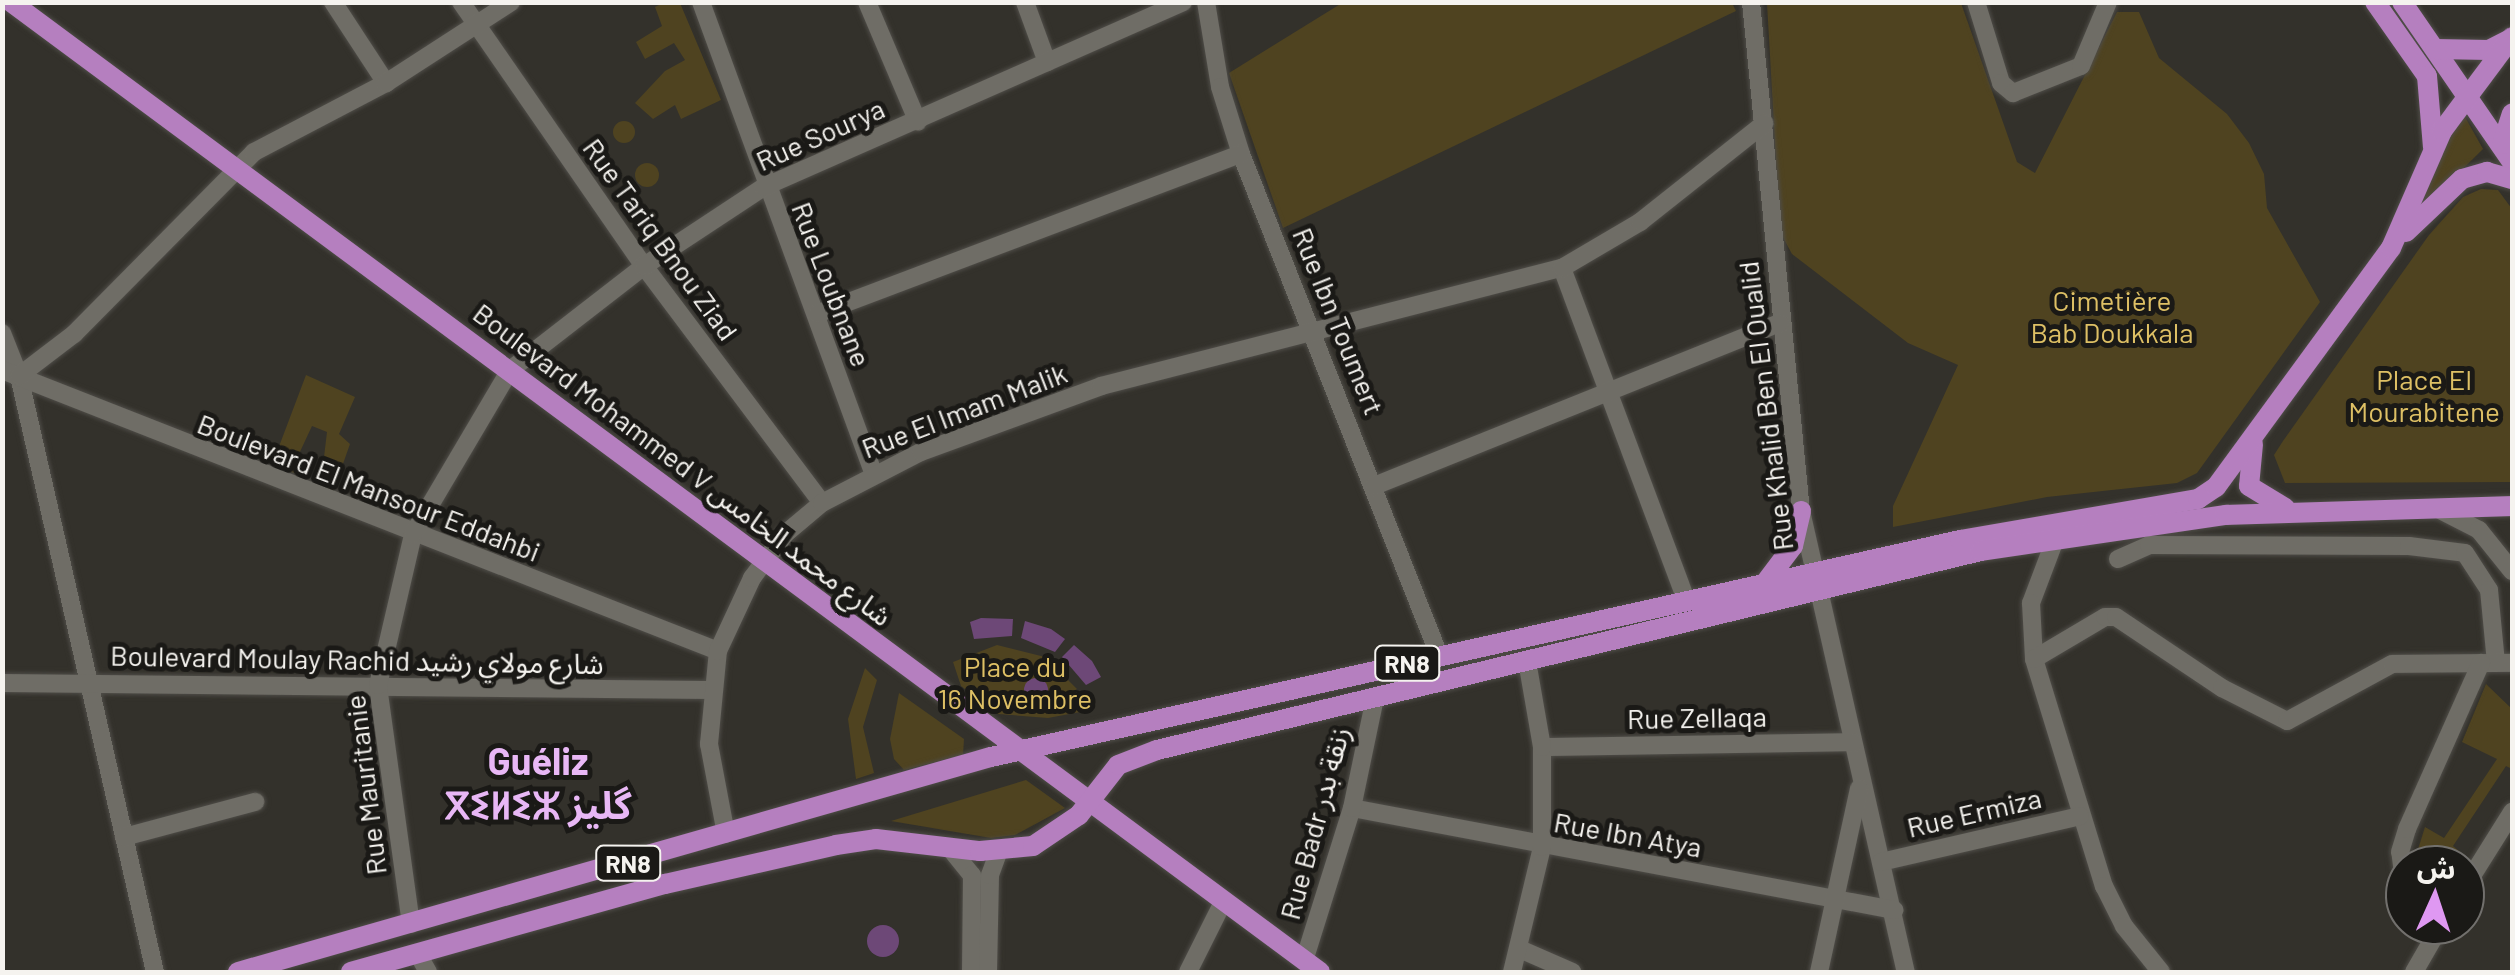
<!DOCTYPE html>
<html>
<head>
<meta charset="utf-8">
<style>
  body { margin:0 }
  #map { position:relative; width:2515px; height:975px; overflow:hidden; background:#33312b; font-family:Barlow,"Noto Sans Arabic","Noto Sans Tifinagh",sans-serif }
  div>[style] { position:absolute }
  .green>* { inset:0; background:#4f4320 }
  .round { border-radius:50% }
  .water>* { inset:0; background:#6d4877 }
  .roads { filter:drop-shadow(0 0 2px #4f4d48) drop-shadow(0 0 2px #4f4d48) }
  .minor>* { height:18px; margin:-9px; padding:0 9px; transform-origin:9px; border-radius:9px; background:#6f6d66 }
  .major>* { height:20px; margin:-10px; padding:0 10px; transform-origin:10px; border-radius:10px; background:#b57fbf }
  span { translate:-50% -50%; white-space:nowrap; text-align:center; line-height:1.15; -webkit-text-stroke:10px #1a1916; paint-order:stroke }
  .shield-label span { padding:2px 8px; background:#1a1916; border:2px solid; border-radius:8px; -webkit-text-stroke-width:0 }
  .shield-label { font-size:25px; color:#f5f3ef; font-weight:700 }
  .street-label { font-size:28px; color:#f5f3ef }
  .park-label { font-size:28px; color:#dec065 }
  .district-label { font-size:38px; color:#e8b7f5; font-weight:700 }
  .frame { position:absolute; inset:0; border:5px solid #f5f3ef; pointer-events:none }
  .north { position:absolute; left:2385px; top:845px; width:100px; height:100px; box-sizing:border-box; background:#1a1916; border:2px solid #72706d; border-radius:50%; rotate:3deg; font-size:28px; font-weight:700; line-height:40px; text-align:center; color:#f5f3ef }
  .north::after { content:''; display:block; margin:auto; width:35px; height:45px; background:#df98f2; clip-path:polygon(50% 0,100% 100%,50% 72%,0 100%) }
</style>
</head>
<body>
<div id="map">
  <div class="green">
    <div style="clip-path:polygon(663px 3px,680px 3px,721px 100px,681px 119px,675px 105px,653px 119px,635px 103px,665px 71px,685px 60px,674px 43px,645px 59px,636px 42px,662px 26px,655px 7px)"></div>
    <div style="clip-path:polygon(1732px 3px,1736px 11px,1283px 228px,1229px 73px,1342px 3px)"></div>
    <div style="clip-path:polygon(1767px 3px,1961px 3px,2017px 162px,2035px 173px,2117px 12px,2139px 12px,2159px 58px,2227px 114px,2249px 143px,2264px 174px,2267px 208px,2320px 302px,2197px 473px,2177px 483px,2047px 497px,1893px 527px,1893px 506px,1958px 365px,1908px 343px,1792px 254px,1780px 232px)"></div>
    <div style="clip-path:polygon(2464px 115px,2483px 149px,2411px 220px,2450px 133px)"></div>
    <div class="round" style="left:613px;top:121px;width:22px;height:22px"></div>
    <div class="round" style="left:635px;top:163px;width:24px;height:24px"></div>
    <div style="clip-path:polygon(2481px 189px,2498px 190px,2512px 209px,2512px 482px,2285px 483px,2274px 455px,2283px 441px,2429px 235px,2463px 197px)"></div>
    <div style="clip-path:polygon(306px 375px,355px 397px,339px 434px,350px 444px,333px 492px,321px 482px,327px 432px,312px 426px,298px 456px,307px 460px,302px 476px,272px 465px)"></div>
    <div style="clip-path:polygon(997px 645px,1045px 657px,1077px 689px,1062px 698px,1065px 705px,1090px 695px,1091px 710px,1048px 718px,998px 714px,961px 686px,953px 662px)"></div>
    <div style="clip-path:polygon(865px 668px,877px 680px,863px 727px,874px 773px,856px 779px,848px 719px)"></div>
    <div style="clip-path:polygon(2486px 684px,2512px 709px,2512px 769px,2506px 766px,2453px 846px,2461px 853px,2453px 865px,2413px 865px,2425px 827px,2444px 838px,2497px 759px,2462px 742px)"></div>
    <div style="clip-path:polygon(899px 693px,964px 739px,963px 755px,904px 770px,894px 759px,890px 739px)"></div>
    <div style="clip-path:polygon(1026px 780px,1065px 808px,1015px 835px,991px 838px,891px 821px)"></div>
  </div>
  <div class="water">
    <div style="clip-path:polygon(981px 618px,1013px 619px,1012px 636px,974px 639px,970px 622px)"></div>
    <div style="clip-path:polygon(1025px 621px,1051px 629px,1065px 639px,1055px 652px,1021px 638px)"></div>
    <div style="clip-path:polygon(1074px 645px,1092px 661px,1101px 677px,1086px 685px,1062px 657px)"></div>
    <div class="round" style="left:1024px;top:678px;width:24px;height:24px"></div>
    <div class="round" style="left:867px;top:925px;width:32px;height:32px"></div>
  </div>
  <div class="roads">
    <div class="minor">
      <div style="left:333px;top:2px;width:97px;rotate:56.8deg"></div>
      <div style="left:461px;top:2px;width:321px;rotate:55.3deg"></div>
      <div style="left:644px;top:266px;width:296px;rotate:53.1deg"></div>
      <div style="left:701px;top:2px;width:500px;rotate:69.9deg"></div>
      <div style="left:867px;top:2px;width:130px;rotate:67deg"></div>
      <div style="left:1025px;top:2px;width:64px;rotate:69.9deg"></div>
      <div style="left:1206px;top:2px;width:86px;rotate:80.6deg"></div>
      <div style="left:1220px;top:87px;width:70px;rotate:72.6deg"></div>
      <div style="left:1241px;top:154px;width:539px;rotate:68.44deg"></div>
      <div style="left:1751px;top:2px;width:511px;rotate:84.39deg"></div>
      <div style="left:1801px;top:511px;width:473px;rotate:77.2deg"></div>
      <div style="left:1976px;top:2px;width:85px;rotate:72.8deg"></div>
      <div style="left:2001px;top:83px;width:16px;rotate:40deg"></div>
      <div style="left:2013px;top:93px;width:73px;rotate:-21.7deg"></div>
      <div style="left:2081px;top:66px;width:69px;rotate:-67.1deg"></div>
      <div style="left:1562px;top:268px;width:354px;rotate:69.5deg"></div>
      <div style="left:817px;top:314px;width:453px;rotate:-20.7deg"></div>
      <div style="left:2px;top:333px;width:46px;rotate:68.4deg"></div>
      <div style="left:19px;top:376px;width:611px;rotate:77.15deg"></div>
      <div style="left:2px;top:370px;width:769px;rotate:21.43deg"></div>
      <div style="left:19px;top:376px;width:69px;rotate:-37.4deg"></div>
      <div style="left:74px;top:334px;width:256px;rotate:-45.3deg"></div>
      <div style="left:254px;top:152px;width:149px;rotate:-27.6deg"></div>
      <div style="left:386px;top:83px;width:149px;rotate:-32.9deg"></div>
      <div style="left:1374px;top:486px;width:437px;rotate:-21.9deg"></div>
      <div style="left:2440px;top:510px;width:44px;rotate:27.1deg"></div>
      <div style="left:2479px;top:530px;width:53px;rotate:51.2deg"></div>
      <div style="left:2056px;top:537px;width:71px;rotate:110.7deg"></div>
      <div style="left:2031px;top:603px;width:56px;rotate:86.9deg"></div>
      <div style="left:2034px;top:659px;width:238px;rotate:72.9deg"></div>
      <div style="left:2104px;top:886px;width:45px;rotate:63.4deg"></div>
      <div style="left:2124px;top:926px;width:59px;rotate:51.2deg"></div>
      <div style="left:2118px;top:559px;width:34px;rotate:-24deg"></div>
      <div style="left:2149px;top:545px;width:260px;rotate:0.2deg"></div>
      <div style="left:2409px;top:546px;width:56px;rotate:7.1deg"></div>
      <div style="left:2465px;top:553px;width:44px;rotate:57deg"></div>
      <div style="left:2489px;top:590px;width:73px;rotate:84.5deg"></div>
      <div style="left:2034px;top:659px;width:82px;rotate:-30.6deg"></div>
      <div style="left:2105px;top:617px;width:11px"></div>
      <div style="left:2116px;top:617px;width:128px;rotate:33.8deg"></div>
      <div style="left:2222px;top:688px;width:73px;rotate:26.9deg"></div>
      <div style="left:2287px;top:721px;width:119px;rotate:-28.5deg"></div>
      <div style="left:2392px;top:664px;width:120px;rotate:-0.5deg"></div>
      <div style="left:2px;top:683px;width:709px;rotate:0.57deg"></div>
      <div style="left:1542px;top:747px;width:311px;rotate:-0.9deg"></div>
      <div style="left:1352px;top:808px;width:552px;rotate:10.66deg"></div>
      <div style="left:726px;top:834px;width:92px;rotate:-100.7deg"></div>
      <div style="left:709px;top:744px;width:93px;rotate:-84.5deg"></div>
      <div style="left:718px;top:651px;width:81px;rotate:-65deg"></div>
      <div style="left:752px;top:578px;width:55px;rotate:-53.1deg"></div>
      <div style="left:785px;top:534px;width:48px;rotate:-40deg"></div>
      <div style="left:822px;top:503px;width:111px;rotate:-27.3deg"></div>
      <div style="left:921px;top:452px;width:192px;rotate:-20.1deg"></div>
      <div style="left:1101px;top:386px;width:476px;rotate:-14.4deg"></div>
      <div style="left:1562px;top:268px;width:91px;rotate:-30.5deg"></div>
      <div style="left:1640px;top:222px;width:159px;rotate:-38.4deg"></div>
      <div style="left:124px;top:837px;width:136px;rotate:-15deg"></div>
      <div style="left:949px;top:847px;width:36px;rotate:51deg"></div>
      <div style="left:972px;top:875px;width:97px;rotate:90.6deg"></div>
      <div style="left:1881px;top:862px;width:204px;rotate:-13deg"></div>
      <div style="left:2465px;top:887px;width:89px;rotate:-57.9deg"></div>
      <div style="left:2405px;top:890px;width:38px;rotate:-97deg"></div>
      <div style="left:2400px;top:852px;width:24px;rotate:-73deg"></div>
      <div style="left:2407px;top:829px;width:182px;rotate:-66deg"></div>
      <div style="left:411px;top:924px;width:241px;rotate:-97.9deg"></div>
      <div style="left:378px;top:685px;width:155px;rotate:-76.9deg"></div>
      <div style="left:413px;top:534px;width:191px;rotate:-59.4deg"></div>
      <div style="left:510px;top:370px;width:170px;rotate:-37.8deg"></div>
      <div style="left:644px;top:266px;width:144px;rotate:-33.4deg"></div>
      <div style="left:764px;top:187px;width:458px;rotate:-23.8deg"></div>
      <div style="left:1522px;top:950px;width:55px;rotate:23.7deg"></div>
      <div style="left:418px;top:954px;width:21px;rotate:61deg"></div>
      <div style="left:1304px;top:961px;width:160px;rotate:-72.6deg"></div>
      <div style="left:1352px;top:808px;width:112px;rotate:-78.2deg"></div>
      <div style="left:988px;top:972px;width:97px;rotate:-88.8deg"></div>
      <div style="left:990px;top:875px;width:27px;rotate:-70deg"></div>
      <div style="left:1188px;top:972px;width:78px;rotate:-63.4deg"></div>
      <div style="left:1512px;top:972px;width:129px;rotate:-76.5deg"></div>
      <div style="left:1542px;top:847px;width:100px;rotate:-90deg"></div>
      <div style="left:1542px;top:747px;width:87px;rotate:-99.9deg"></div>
      <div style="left:1819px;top:972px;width:188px;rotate:-77.7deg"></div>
      <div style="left:2414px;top:972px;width:54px;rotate:-60.1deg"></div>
    </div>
    <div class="major">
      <div style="left:11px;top:2px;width:1629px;rotate:36.54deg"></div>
      <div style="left:2375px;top:2px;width:90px;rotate:54.9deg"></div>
      <div style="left:2427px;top:76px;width:71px;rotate:85.2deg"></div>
      <div style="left:2402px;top:2px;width:194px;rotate:55.5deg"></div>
      <div style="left:2435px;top:49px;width:54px;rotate:1.1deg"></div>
      <div style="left:2489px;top:50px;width:22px;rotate:-27deg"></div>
      <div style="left:2502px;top:144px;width:32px;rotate:-72deg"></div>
      <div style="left:2406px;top:232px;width:77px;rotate:-43.4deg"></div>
      <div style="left:2462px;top:179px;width:26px;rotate:-16deg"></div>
      <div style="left:2487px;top:172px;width:26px;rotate:16deg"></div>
      <div style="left:2253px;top:444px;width:42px;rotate:95.4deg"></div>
      <div style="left:2249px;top:486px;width:42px;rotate:31.4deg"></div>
      <div style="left:1765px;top:583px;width:46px;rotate:-52.9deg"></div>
      <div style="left:1793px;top:546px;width:36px;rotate:-77deg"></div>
      <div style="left:238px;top:972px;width:783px;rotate:-15.94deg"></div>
      <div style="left:991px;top:757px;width:993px;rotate:-12.62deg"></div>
      <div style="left:1960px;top:540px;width:242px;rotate:-9.8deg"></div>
      <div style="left:2198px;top:499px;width:22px;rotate:-34deg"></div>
      <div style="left:2216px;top:487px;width:296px;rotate:-53.8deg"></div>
      <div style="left:2391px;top:248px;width:128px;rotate:-66.4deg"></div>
      <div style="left:2442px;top:131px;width:117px;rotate:-53.3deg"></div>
      <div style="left:351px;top:972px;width:326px;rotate:-15.7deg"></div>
      <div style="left:665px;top:884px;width:175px;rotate:-12.8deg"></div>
      <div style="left:836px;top:845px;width:40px;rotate:-8.5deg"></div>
      <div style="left:876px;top:839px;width:105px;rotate:6.6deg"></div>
      <div style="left:980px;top:851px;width:53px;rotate:-5.4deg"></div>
      <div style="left:1033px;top:846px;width:55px;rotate:-34deg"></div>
      <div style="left:1079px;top:815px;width:63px;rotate:-52deg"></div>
      <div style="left:1118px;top:765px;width:42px;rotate:-21deg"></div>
      <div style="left:1157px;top:750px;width:848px;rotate:-13.58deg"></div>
      <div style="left:1981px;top:551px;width:248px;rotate:-8.4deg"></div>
      <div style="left:2226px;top:515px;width:286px;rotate:-1.8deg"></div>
    </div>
  </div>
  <div class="shield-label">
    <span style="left:1407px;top:663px">RN8</span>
    <span style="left:628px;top:863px">RN8</span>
  </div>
  <div class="street-label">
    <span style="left:820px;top:134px;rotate:-24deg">Rue Sourya</span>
    <span style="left:661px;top:239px;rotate:54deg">Rue Tariq Bnou Ziad</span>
    <span style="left:832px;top:284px;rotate:69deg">Rue Loubnane</span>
    <span style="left:1339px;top:321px;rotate:68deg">Rue Ibn Toumert</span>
    <span style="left:1765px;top:406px;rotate:-97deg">Rue Khalid Ben El Oualid</span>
    <span style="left:964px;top:410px;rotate:-21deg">Rue El Imam Malik</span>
    <span style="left:683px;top:464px;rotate:37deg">Boulevard Mohammed V شارع محمد الخامس</span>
    <span style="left:369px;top:487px;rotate:21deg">Boulevard El Mansour Eddahbi</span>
    <span style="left:357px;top:659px;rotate:1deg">Boulevard Moulay Rachid شارع مولاي رشيد</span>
    <span style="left:1697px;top:717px;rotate:-1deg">Rue Zellaqa</span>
    <span style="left:365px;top:785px;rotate:-97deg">Rue Mauritanie</span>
    <span style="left:1974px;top:812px;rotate:-13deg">Rue Ermiza</span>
    <span style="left:1314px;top:823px;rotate:-75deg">Rue Badr زنقة بدر</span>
    <span style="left:1628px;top:834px;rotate:10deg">Rue Ibn Atya</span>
  </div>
  <div class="park-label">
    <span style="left:2112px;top:316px">Cimetière<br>Bab Doukkala</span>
    <span style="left:2424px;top:395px">Place El<br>Mourabitene</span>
    <span style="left:1015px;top:682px">Place du<br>16 Novembre</span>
  </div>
  <div class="district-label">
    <span style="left:538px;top:783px">Guéliz<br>ⴳⵉⵍⵉⵣ گليز</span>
  </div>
  <div class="frame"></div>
  <div class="north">ش</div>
</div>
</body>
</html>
